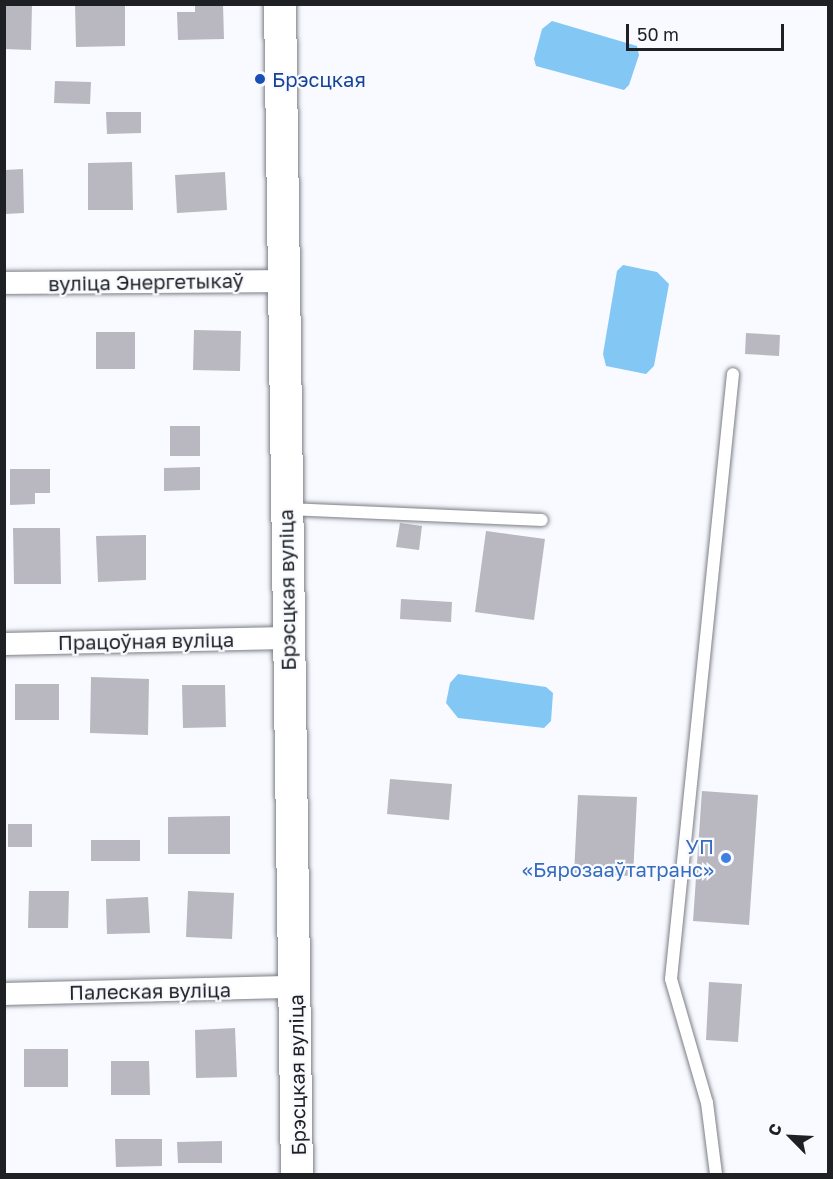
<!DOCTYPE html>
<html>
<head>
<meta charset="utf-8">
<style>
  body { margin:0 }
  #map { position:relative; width:833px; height:1179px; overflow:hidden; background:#f8faff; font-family:"Golos Text",sans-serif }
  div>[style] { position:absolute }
  .water>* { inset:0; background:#83c7f4 }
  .building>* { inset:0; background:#b9b7c0 }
  .roads { filter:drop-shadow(0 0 2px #7c7e86) drop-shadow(0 0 2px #7c7e86) }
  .lane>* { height:12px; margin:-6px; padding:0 6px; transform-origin:6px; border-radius:6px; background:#fff }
  .street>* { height:22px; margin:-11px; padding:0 11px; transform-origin:11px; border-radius:11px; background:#fff }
  .secondary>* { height:32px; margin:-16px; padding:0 16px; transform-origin:16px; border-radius:16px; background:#fff }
  .dots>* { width:16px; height:16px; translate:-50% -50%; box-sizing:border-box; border:3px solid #f8faff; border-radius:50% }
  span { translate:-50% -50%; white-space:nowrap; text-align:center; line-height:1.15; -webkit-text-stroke:4.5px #f8faff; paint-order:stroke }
  .transit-label { font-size:20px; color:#164399 }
  .left { translate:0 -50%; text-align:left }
  .street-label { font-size:20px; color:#1f2023 }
  .shop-label { font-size:20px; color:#366cbe }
  .right { translate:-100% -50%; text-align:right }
  .frame { position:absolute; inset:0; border:6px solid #1f2023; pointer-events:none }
  .north { position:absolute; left:761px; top:1107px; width:60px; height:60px; -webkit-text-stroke:4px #f8faff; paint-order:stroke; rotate:294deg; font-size:16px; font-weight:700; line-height:24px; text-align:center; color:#1f2023 }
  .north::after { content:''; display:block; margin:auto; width:21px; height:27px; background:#1f2023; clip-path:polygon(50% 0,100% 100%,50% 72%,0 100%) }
  .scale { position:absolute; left:626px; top:24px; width:158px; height:27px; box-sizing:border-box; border:3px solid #1f2023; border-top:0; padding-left:8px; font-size:18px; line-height:21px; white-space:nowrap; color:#1f2023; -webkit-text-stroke:4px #f8faff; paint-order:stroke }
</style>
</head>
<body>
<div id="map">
  <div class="water">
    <div style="clip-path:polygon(552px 21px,637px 46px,639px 55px,629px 85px,624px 90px,536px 66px,534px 59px,542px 29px)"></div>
    <div style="clip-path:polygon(623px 265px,657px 272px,669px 284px,654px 366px,646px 374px,606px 366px,603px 354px,617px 271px)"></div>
    <div style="clip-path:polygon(458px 674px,546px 687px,553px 693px,551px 721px,544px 728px,458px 718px,446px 703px,450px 683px)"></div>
  </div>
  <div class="building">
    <div style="clip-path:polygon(4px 4px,32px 4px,31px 50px,4px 49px)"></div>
    <div style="clip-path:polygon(75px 4px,125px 4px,125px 46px,76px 47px)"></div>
    <div style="clip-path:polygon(195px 4px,223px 4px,224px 39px,178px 40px,177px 12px,195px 12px)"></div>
    <div style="clip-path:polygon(55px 81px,91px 82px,90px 104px,54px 103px)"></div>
    <div style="clip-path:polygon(106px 112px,141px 112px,141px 133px,107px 134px)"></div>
    <div style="clip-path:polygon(132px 162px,133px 210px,88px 210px,88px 163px)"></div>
    <div style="clip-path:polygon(23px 169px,24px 213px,5px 214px,5px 170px)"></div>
    <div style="clip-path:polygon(225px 172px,227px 210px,177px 213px,175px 175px)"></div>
    <div style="clip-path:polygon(194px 330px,241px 331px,240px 371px,193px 370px)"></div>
    <div style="clip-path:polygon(96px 332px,135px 332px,135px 369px,96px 369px)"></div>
    <div style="clip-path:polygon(746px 333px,780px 335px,779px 356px,745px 354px)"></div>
    <div style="clip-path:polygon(170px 426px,200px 426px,200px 456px,170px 456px)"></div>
    <div style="clip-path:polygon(200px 467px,200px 490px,164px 491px,164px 468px)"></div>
    <div style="clip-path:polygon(10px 469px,50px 469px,50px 493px,35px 493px,35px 504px,10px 505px)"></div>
    <div style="clip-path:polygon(400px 523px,422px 526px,419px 550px,396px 547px)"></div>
    <div style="clip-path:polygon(13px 528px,60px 528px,61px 584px,14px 584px)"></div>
    <div style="clip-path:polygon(486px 531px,545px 539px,534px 620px,475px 612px)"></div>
    <div style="clip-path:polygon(146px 535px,146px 580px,98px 582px,96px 536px)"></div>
    <div style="clip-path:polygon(401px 599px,452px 602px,451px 622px,400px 619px)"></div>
    <div style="clip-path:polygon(91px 677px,149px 679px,148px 735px,90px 733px)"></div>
    <div style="clip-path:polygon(15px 684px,59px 684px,59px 720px,15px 720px)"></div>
    <div style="clip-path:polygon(182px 685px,225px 685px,226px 727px,183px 728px)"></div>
    <div style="clip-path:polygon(390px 779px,452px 784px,449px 820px,387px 814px)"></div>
    <div style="clip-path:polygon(702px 791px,758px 795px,749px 925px,693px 921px)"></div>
    <div style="clip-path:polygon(578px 795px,637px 797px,633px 876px,574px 874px)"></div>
    <div style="clip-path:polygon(230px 816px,230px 854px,168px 854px,168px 817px)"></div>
    <div style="clip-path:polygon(8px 824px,32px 824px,32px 847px,8px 847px)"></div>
    <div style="clip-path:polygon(91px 840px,140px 840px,140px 861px,91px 861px)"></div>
    <div style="clip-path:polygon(29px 891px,69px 891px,68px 928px,28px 928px)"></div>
    <div style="clip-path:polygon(188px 891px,234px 893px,232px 939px,186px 937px)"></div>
    <div style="clip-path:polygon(148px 897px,150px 933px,107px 934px,106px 899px)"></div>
    <div style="clip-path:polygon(709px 982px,742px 984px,738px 1042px,706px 1040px)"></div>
    <div style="clip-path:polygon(235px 1028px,237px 1077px,196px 1078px,195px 1030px)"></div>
    <div style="clip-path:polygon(24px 1049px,68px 1049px,68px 1087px,24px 1087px)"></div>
    <div style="clip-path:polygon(111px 1061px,149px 1061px,150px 1095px,111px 1095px)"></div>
    <div style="clip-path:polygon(115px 1139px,162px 1139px,162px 1166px,116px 1167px)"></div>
    <div style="clip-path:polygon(222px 1141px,222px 1163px,178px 1163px,177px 1142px)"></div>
  </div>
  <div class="roads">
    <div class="lane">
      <div style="left:288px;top:509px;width:254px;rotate:2.5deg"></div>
      <div style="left:716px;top:1174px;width:72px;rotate:-97.2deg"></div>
      <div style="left:707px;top:1103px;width:129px;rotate:-106.2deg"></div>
      <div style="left:671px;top:979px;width:608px;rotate:-84.15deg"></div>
    </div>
    <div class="street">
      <div style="left:4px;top:283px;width:283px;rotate:-0.4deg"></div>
      <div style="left:4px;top:644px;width:283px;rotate:-1.2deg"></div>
      <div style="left:4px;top:994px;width:291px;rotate:-1.4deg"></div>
    </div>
    <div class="secondary">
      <div style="left:280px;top:4px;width:1170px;rotate:89.17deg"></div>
    </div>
  </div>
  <div class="dots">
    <div style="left:260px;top:79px;background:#1a4fb4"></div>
    <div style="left:726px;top:858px;background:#3f7fe0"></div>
  </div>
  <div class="transit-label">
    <span class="left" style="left:272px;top:79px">Брэсцкая</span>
  </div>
  <div class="street-label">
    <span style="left:146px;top:282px;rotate:-1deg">вуліца Энергетыкаў</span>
    <span style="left:287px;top:590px;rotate:-91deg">Брэсцкая вуліца</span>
    <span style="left:146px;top:641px;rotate:-1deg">Працоўная вуліца</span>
    <span style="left:150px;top:991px;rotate:-1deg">Палеская вуліца</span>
    <span style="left:297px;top:1075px;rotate:-91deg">Брэсцкая вуліца</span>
  </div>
  <div class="shop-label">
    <span class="right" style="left:714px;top:858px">УП<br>«Бярозааўтатранс»</span>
  </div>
  <div class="frame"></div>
  <div class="north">С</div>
  <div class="scale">50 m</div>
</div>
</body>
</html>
